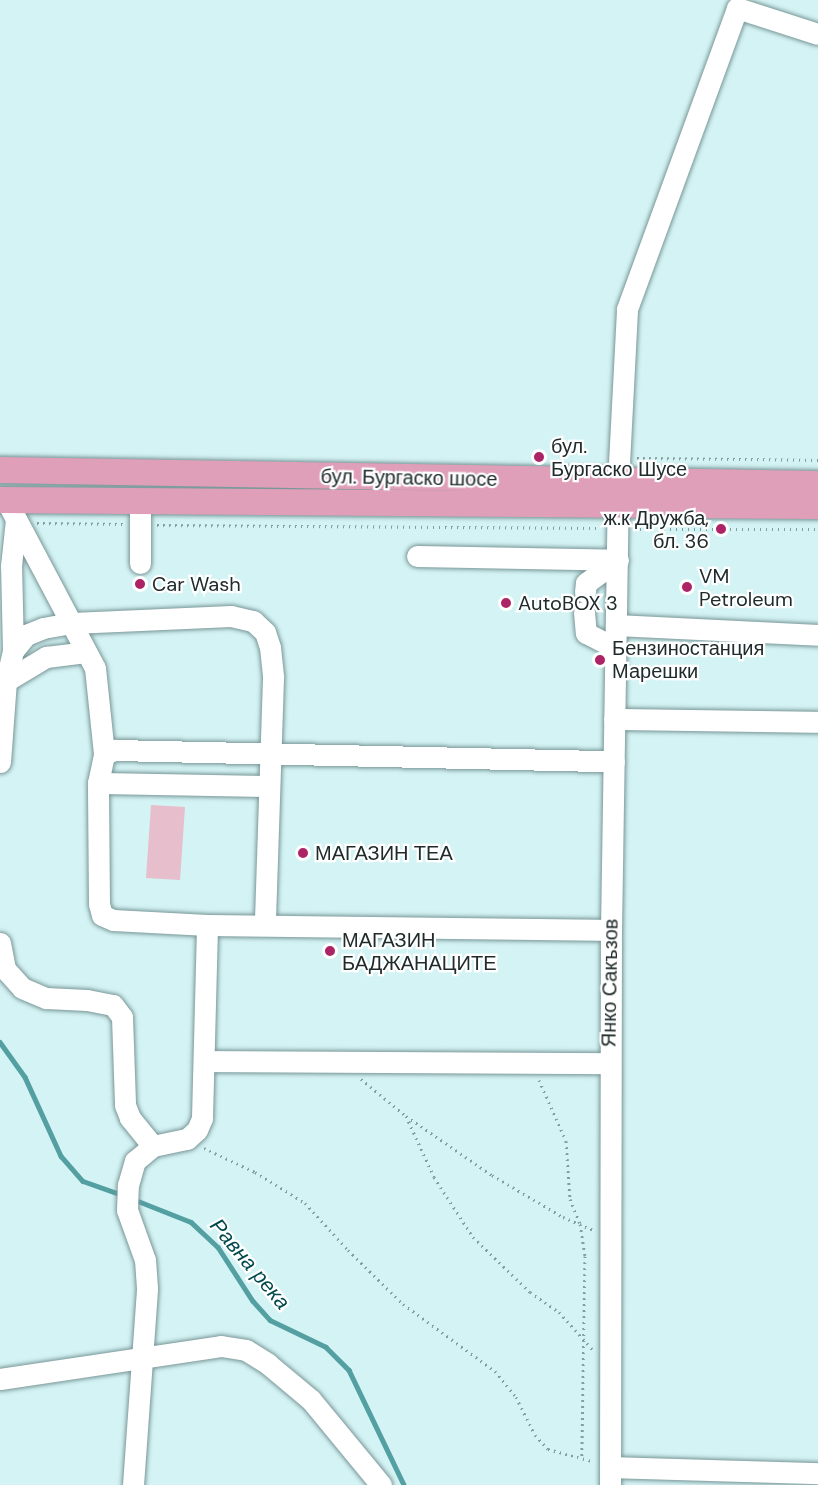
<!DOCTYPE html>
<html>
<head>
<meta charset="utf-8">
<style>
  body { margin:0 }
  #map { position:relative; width:818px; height:1485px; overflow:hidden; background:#d4f3f4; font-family:"DM Sans",sans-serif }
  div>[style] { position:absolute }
  .green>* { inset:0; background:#e7becb }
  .stream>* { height:4.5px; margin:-2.25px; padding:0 2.25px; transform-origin:2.25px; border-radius:2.25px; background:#539fa2 }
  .path>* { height:3px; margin-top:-1.5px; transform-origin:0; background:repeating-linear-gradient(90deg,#869d9e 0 1.5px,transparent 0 6px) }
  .roads { filter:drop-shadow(0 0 2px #799697) drop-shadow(0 0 2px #799697) }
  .minor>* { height:21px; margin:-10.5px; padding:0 10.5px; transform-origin:10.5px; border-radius:10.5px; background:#fff }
  .major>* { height:26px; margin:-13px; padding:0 13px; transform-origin:13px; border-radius:13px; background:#e09fb9 }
  .dots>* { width:16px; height:16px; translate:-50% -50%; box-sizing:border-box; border:3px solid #fff; border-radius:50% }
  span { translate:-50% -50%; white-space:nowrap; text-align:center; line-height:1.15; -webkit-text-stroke:4.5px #fff; paint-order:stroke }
  .poi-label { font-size:20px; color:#202b2c }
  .left { translate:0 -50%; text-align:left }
  .right { translate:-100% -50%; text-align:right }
  .street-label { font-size:20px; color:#202b2c }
  .water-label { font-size:21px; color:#00494c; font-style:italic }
</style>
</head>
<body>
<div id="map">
  <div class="green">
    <div style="clip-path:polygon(151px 805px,185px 807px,180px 880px,146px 878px)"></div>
  </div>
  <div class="stream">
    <div style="left:0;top:1042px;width:43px;rotate:54.5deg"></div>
    <div style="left:25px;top:1077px;width:87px;rotate:65.5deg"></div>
    <div style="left:61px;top:1156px;width:33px;rotate:49deg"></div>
    <div style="left:83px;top:1181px;width:41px;rotate:19.7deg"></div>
    <div style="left:133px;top:1199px;width:62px;rotate:21.6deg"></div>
    <div style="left:191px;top:1222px;width:37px;rotate:43deg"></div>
    <div style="left:218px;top:1247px;width:64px;rotate:57.1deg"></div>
    <div style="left:253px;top:1301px;width:25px;rotate:48deg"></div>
    <div style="left:270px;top:1320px;width:62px;rotate:25.7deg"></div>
    <div style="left:326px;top:1347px;width:33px;rotate:45deg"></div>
    <div style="left:349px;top:1370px;width:127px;rotate:64.4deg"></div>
  </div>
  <div class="path">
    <div style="left:637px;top:458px;width:181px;rotate:0.6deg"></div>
    <div style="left:37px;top:523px;width:86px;rotate:0.7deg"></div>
    <div style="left:157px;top:525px;width:443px;rotate:0.4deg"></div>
    <div style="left:634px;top:529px;width:184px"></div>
    <div style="left:361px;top:1079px;width:58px;rotate:39.4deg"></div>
    <div style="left:406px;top:1116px;width:104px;rotate:34.5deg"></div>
    <div style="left:492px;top:1175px;width:82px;rotate:30.6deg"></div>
    <div style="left:563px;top:1217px;width:34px;rotate:23deg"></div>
    <div style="left:539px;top:1080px;width:67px;rotate:66.1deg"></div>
    <div style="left:566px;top:1141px;width:58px;rotate:86.1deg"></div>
    <div style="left:570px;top:1199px;width:27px;rotate:68deg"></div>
    <div style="left:580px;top:1224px;width:32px;rotate:81deg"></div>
    <div style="left:585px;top:1256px;width:202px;rotate:90.9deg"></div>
    <div style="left:406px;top:1116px;width:67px;rotate:65.3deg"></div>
    <div style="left:434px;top:1177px;width:72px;rotate:57deg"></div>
    <div style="left:473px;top:1237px;width:79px;rotate:44deg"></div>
    <div style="left:530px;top:1292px;width:35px;rotate:35deg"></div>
    <div style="left:559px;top:1312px;width:51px;rotate:48.2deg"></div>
    <div style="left:204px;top:1148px;width:56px;rotate:25.2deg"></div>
    <div style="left:255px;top:1172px;width:59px;rotate:31.8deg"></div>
    <div style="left:305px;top:1203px;width:64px;rotate:47.5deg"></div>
    <div style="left:348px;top:1250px;width:77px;rotate:44.5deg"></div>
    <div style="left:403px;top:1304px;width:114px;rotate:36.1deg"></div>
    <div style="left:495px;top:1371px;width:33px;rotate:51deg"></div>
    <div style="left:516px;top:1397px;width:42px;rotate:63.4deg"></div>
    <div style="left:535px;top:1435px;width:19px;rotate:47deg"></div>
    <div style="left:548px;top:1449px;width:46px;rotate:15.3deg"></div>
  </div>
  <div class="roads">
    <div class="minor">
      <div style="left:6px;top:500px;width:190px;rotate:62.1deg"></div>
      <div style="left:95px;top:668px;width:86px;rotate:84deg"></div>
      <div style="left:140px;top:502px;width:61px;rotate:90deg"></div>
      <div style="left:417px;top:556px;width:201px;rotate:1.1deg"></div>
      <div style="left:585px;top:592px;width:9px;rotate:-84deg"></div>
      <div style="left:586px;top:583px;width:39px;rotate:-36deg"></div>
      <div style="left:584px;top:612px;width:21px;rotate:85deg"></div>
      <div style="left:586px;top:633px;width:34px;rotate:27deg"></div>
      <div style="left:616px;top:625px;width:202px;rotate:2.8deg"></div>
      <div style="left:13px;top:651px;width:85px;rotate:-91.3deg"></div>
      <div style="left:11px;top:566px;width:47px;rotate:-83.9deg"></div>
      <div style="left:6px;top:681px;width:31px;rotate:-77deg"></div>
      <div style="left:13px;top:651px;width:21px;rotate:-51deg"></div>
      <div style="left:26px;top:635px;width:18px;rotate:-22deg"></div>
      <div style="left:43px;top:628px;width:29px;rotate:-10deg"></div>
      <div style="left:72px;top:623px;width:159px;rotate:-2.5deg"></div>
      <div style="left:231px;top:616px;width:23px;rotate:13deg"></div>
      <div style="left:253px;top:621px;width:16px;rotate:43deg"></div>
      <div style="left:265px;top:632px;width:16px;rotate:72deg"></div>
      <div style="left:270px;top:647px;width:31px;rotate:84deg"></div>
      <div style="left:273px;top:678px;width:246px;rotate:91.9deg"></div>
      <div style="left:614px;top:719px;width:204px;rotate:0.8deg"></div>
      <div style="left:0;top:762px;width:81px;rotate:-85.8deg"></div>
      <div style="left:6px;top:681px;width:47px;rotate:-31deg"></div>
      <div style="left:46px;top:657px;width:40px;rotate:-7.1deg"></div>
      <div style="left:98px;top:783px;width:170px;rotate:1deg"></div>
      <div style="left:611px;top:930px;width:404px;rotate:-179.3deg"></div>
      <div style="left:207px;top:925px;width:94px;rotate:-177deg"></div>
      <div style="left:113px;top:920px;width:12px;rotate:-156deg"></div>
      <div style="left:102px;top:915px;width:11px;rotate:-105deg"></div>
      <div style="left:99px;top:904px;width:121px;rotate:-90.5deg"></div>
      <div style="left:98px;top:783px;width:30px;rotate:-78deg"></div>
      <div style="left:104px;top:754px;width:12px;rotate:-20deg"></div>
      <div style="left:115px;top:750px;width:499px;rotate:1.3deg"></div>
      <div style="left:0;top:943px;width:26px;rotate:79deg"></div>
      <div style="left:5px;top:969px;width:25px;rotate:48deg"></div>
      <div style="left:22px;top:988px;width:26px;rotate:23deg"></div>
      <div style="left:46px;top:998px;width:41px;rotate:2.8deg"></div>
      <div style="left:87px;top:1000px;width:26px;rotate:11deg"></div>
      <div style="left:113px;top:1005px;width:15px;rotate:53deg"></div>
      <div style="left:122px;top:1017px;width:88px;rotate:88deg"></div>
      <div style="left:125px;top:1105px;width:14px;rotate:69deg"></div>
      <div style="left:130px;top:1118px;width:36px;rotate:51deg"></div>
      <div style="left:205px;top:1061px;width:404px;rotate:0.3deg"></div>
      <div style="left:0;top:1379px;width:223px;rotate:-8.5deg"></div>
      <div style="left:221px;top:1346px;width:25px;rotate:9deg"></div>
      <div style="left:246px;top:1350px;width:26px;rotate:32deg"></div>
      <div style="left:268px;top:1364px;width:56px;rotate:39.9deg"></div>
      <div style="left:311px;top:1400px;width:110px;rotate:50.5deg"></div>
      <div style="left:610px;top:1467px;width:208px;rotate:1.7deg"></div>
      <div style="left:133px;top:1485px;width:197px;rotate:-85.9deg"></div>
      <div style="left:147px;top:1288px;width:28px;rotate:-94deg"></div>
      <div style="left:145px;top:1260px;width:53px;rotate:-109.8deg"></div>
      <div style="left:127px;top:1210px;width:25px;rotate:-88deg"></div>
      <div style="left:128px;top:1185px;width:25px;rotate:-74deg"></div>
      <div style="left:135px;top:1161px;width:23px;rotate:-40deg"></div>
      <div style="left:153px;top:1146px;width:35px;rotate:-12deg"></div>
      <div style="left:187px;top:1139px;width:13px;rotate:-42deg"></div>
      <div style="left:197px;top:1130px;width:13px;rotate:-67deg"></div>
      <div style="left:202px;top:1118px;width:193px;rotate:-88.5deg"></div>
      <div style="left:610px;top:1485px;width:555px;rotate:-89.9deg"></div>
      <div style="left:611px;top:930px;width:448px;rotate:-89.1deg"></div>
      <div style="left:618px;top:482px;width:173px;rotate:-87deg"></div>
      <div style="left:627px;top:309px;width:320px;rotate:-69.9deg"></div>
      <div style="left:737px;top:8px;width:85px;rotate:17.8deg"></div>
    </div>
    <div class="major">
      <div style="left:0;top:470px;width:818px;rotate:0.98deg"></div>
      <div style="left:0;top:500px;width:818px;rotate:0.42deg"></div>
    </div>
  </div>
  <div class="dots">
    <div style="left:539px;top:457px;background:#ac2366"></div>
    <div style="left:721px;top:529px;background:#ac2366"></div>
    <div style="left:140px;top:584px;background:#ac2366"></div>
    <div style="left:687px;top:587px;background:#ac2366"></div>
    <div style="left:506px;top:603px;background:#ac2366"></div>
    <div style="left:600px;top:660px;background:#ac2366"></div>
    <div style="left:303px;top:853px;background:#ac2366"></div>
    <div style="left:330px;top:951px;background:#ac2366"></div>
  </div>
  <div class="poi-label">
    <span class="left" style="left:551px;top:458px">бул.<br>Бургаско Шусе</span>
    <span class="right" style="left:709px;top:530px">ж.к Дружба,<br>бл. 36</span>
    <span class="left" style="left:699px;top:588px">VM<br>Petroleum</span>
    <span class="left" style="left:152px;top:584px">Car Wash</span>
    <span class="left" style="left:518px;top:603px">AutoBOX 3</span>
    <span class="left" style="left:612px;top:660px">Бензиностанция<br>Марешки</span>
    <span class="left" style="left:315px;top:853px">МАГАЗИН ТЕА</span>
    <span class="left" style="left:342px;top:952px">МАГАЗИН<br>БАДЖАНАЦИТЕ</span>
  </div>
  <div class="street-label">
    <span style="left:409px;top:478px;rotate:1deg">бул. Бургаско шосе</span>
    <span style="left:610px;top:983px;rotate:-89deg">Янко Сакъзов</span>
  </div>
  <div class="water-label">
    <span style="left:250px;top:1264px;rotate:50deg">Равна река</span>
  </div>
</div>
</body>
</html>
